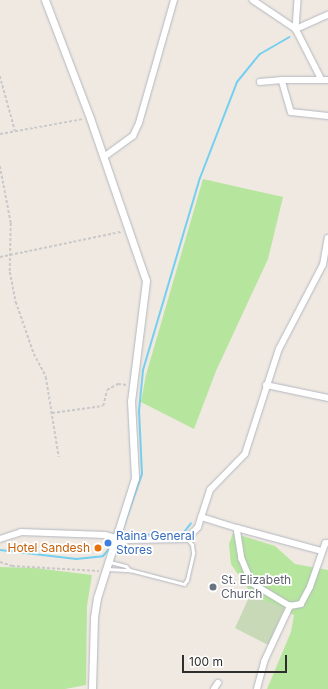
<!DOCTYPE html>
<html>
<head>
<meta charset="utf-8">
<style>
  body { margin:0 }
  #map { position:relative; width:328px; height:689px; overflow:hidden; background:#efe9e1; font-family:Inter,sans-serif }
  div>[style] { position:absolute }
  .green>* { inset:0; background:#b6e59e }
  .cemetery>* { inset:0; background:#c8d9b8 }
  .stream>* { height:2px; margin:-1px; padding:0 1px; transform-origin:1px; border-radius:1px; background:#75cff0 }
  .path>* { height:1.5px; margin-top:-0.75px; transform-origin:0; background:repeating-linear-gradient(90deg,#c9c9c9 0 3px,transparent 0 5px) }
  .roads { filter:drop-shadow(0 0 1px #b4b7c1) drop-shadow(0 0 1px #b4b7c1) }
  .service>* { height:2.5px; margin:-1.25px; padding:0 1.25px; transform-origin:1.25px; border-radius:1.25px; background:#fff }
  .minor>* { height:5.5px; margin:-2.75px; padding:0 2.75px; transform-origin:2.75px; border-radius:2.75px; background:#fff }
  .tertiary>* { height:7px; margin:-3.5px; padding:0 3.5px; transform-origin:3.5px; border-radius:3.5px; background:#fff }
  .dots>* { width:11px; height:11px; translate:-50% -50%; box-sizing:border-box; border:2px solid #fff; border-radius:50% }
  span { translate:-50% -50%; white-space:nowrap; text-align:center; line-height:1.15; -webkit-text-stroke:3.5px #fff; paint-order:stroke }
  .shop-label { font-size:12px; color:#366cbe }
  .left { translate:0 -50%; text-align:left }
  .food-label { font-size:12px; color:#c56008 }
  .right { translate:-100% -50%; text-align:right }
  .worship-label { font-size:12px; color:#5b616d }
  .scale { position:absolute; left:182px; top:655px; width:105px; height:18px; box-sizing:border-box; border:2px solid #2e2e2e; border-top:0; padding-left:5px; font-size:12px; line-height:14px; white-space:nowrap; color:#2e2e2e; -webkit-text-stroke:3px #fff; paint-order:stroke }
</style>
</head>
<body>
<div id="map">
  <div class="green">
    <div style="clip-path:polygon(203px 179px,283px 197px,268px 259px,216px 371px,194px 429px,141px 402px,146px 375px)"></div>
    <div style="clip-path:polygon(233px 533px,275px 546px,295px 564px,328px 570px,328px 689px,267px 689px,291px 632px,294px 615px,253px 596px,231px 564px,229px 544px)"></div>
    <div style="clip-path:polygon(0 567px,35px 568px,92px 575px,87px 606px,86px 685px,65px 689px,0 689px)"></div>
  </div>
  <div class="cemetery">
    <div style="clip-path:polygon(250px 595px,285px 608px,268px 645px,235px 628px)"></div>
  </div>
  <div class="stream">
    <div style="left:121px;top:536px;width:12px;rotate:-9deg"></div>
    <div style="left:133px;top:534px;width:48px;rotate:2.4deg"></div>
    <div style="left:181px;top:536px;width:16px;rotate:-52deg"></div>
    <div style="left:119px;top:539px;width:69px;rotate:-70.5deg"></div>
    <div style="left:142px;top:474px;width:63px;rotate:-92.7deg"></div>
    <div style="left:139px;top:411px;width:41px;rotate:-84.4deg"></div>
    <div style="left:143px;top:370px;width:200px;rotate:-73.5deg"></div>
    <div style="left:200px;top:178px;width:103px;rotate:-68.9deg"></div>
    <div style="left:237px;top:82px;width:36px;rotate:-51deg"></div>
    <div style="left:260px;top:54px;width:34px;rotate:-30deg"></div>
    <div style="left:0;top:550px;width:77px;rotate:6.8deg"></div>
    <div style="left:76px;top:559px;width:27px;rotate:-6deg"></div>
    <div style="left:103px;top:556px;width:9px;rotate:-49deg"></div>
  </div>
  <div class="path">
    <div style="left:0;top:76px;width:57px;rotate:74.7deg"></div>
    <div style="left:0;top:134px;width:84px;rotate:-10.2deg"></div>
    <div style="left:0;top:166px;width:58px;rotate:79.1deg"></div>
    <div style="left:11px;top:223px;width:49px;rotate:91.2deg"></div>
    <div style="left:10px;top:272px;width:31px;rotate:79deg"></div>
    <div style="left:16px;top:302px;width:55px;rotate:70.9deg"></div>
    <div style="left:34px;top:354px;width:26px;rotate:62deg"></div>
    <div style="left:46px;top:377px;width:81px;rotate:80.8deg"></div>
    <div style="left:0;top:257px;width:124px;rotate:-11.7deg"></div>
    <div style="left:52px;top:413px;width:51px;rotate:-7.8deg"></div>
    <div style="left:103px;top:406px;width:16px;rotate:-76deg"></div>
    <div style="left:107px;top:390px;width:13px;rotate:-29deg"></div>
    <div style="left:118px;top:384px;width:9px;rotate:6deg"></div>
    <div style="left:0;top:562px;width:13px;rotate:18deg"></div>
    <div style="left:12px;top:566px;width:87px;rotate:3.3deg"></div>
  </div>
  <div class="roads">
    <div class="service">
      <div style="left:110px;top:562px;width:16px;rotate:14deg"></div>
      <div style="left:126px;top:566px;width:6px;rotate:45deg"></div>
      <div style="left:108px;top:569px;width:22px;rotate:3deg"></div>
      <div style="left:130px;top:570px;width:56px;rotate:14.5deg"></div>
      <div style="left:184px;top:584px;width:5px;rotate:-53deg"></div>
      <div style="left:187px;top:580px;width:28px;rotate:-77deg"></div>
      <div style="left:193px;top:553px;width:8px;rotate:-97deg"></div>
      <div style="left:192px;top:545px;width:8px;rotate:-130deg"></div>
    </div>
    <div class="minor">
      <div style="left:253px;top:0;width:52px;rotate:34deg"></div>
      <div style="left:296px;top:29px;width:57px;rotate:63deg"></div>
      <div style="left:298px;top:0;width:29px;rotate:94deg"></div>
      <div style="left:296px;top:29px;width:35px;rotate:-24deg"></div>
      <div style="left:282px;top:80px;width:33px;rotate:74deg"></div>
      <div style="left:291px;top:112px;width:37px;rotate:6deg"></div>
      <div style="left:260px;top:82px;width:22px;rotate:-5deg"></div>
      <div style="left:282px;top:80px;width:46px"></div>
      <div style="left:104px;top:157px;width:36px;rotate:-36deg"></div>
      <div style="left:133px;top:136px;width:14px;rotate:-65deg"></div>
      <div style="left:139px;top:123px;width:128px;rotate:-74.1deg"></div>
      <div style="left:266px;top:385px;width:63px;rotate:11.8deg"></div>
      <div style="left:201px;top:517px;width:38px;rotate:17deg"></div>
      <div style="left:237px;top:528px;width:31px;rotate:81deg"></div>
      <div style="left:242px;top:559px;width:26px;rotate:67deg"></div>
      <div style="left:252px;top:583px;width:44px;rotate:31.2deg"></div>
      <div style="left:290px;top:606px;width:11px;rotate:-10deg"></div>
      <div style="left:301px;top:604px;width:19px;rotate:-62deg"></div>
      <div style="left:310px;top:587px;width:46px;rotate:-70.8deg"></div>
      <div style="left:325px;top:544px;width:3px;rotate:-18deg"></div>
      <div style="left:237px;top:528px;width:88px;rotate:15.1deg"></div>
      <div style="left:0;top:539px;width:22px;rotate:-18deg"></div>
      <div style="left:21px;top:532px;width:84px;rotate:2deg"></div>
      <div style="left:105px;top:535px;width:11px;rotate:15deg"></div>
      <div style="left:112px;top:547px;width:17px;rotate:-24deg"></div>
      <div style="left:128px;top:540px;width:59px;rotate:-1deg"></div>
      <div style="left:187px;top:539px;width:16px;rotate:-47deg"></div>
      <div style="left:198px;top:527px;width:39px;rotate:-72deg"></div>
      <div style="left:210px;top:490px;width:50px;rotate:-45.8deg"></div>
      <div style="left:245px;top:454px;width:110px;rotate:-72.1deg"></div>
      <div style="left:279px;top:349px;width:95px;rotate:-62.4deg"></div>
      <div style="left:323px;top:265px;width:27px;rotate:-80deg"></div>
      <div style="left:214px;top:689px;width:7px;rotate:-56deg"></div>
      <div style="left:257px;top:689px;width:28px;rotate:-75deg"></div>
      <div style="left:264px;top:662px;width:62px;rotate:-65.1deg"></div>
    </div>
    <div class="tertiary">
      <div style="left:45px;top:0;width:126px;rotate:69.1deg"></div>
      <div style="left:90px;top:118px;width:172px;rotate:71deg"></div>
      <div style="left:146px;top:281px;width:121px;rotate:97.1deg"></div>
      <div style="left:131px;top:401px;width:77px;rotate:87deg"></div>
      <div style="left:135px;top:478px;width:126px;rotate:107.6deg"></div>
      <div style="left:97px;top:598px;width:20px;rotate:99deg"></div>
      <div style="left:94px;top:618px;width:71px;rotate:91.6deg"></div>
    </div>
  </div>
  <div class="dots">
    <div style="left:108px;top:543px;background:#3f7fe0"></div>
    <div style="left:98px;top:548px;background:#e8710a"></div>
    <div style="left:213px;top:587px;background:#6b7280"></div>
  </div>
  <div class="shop-label">
    <span class="left" style="left:116px;top:543px">Raina General<br>Stores</span>
  </div>
  <div class="food-label">
    <span class="right" style="left:90px;top:548px">Hotel Sandesh</span>
  </div>
  <div class="worship-label">
    <span class="left" style="left:221px;top:587px">St. Elizabeth<br>Church</span>
  </div>
  <div class="scale">100 m</div>
</div>
</body>
</html>
